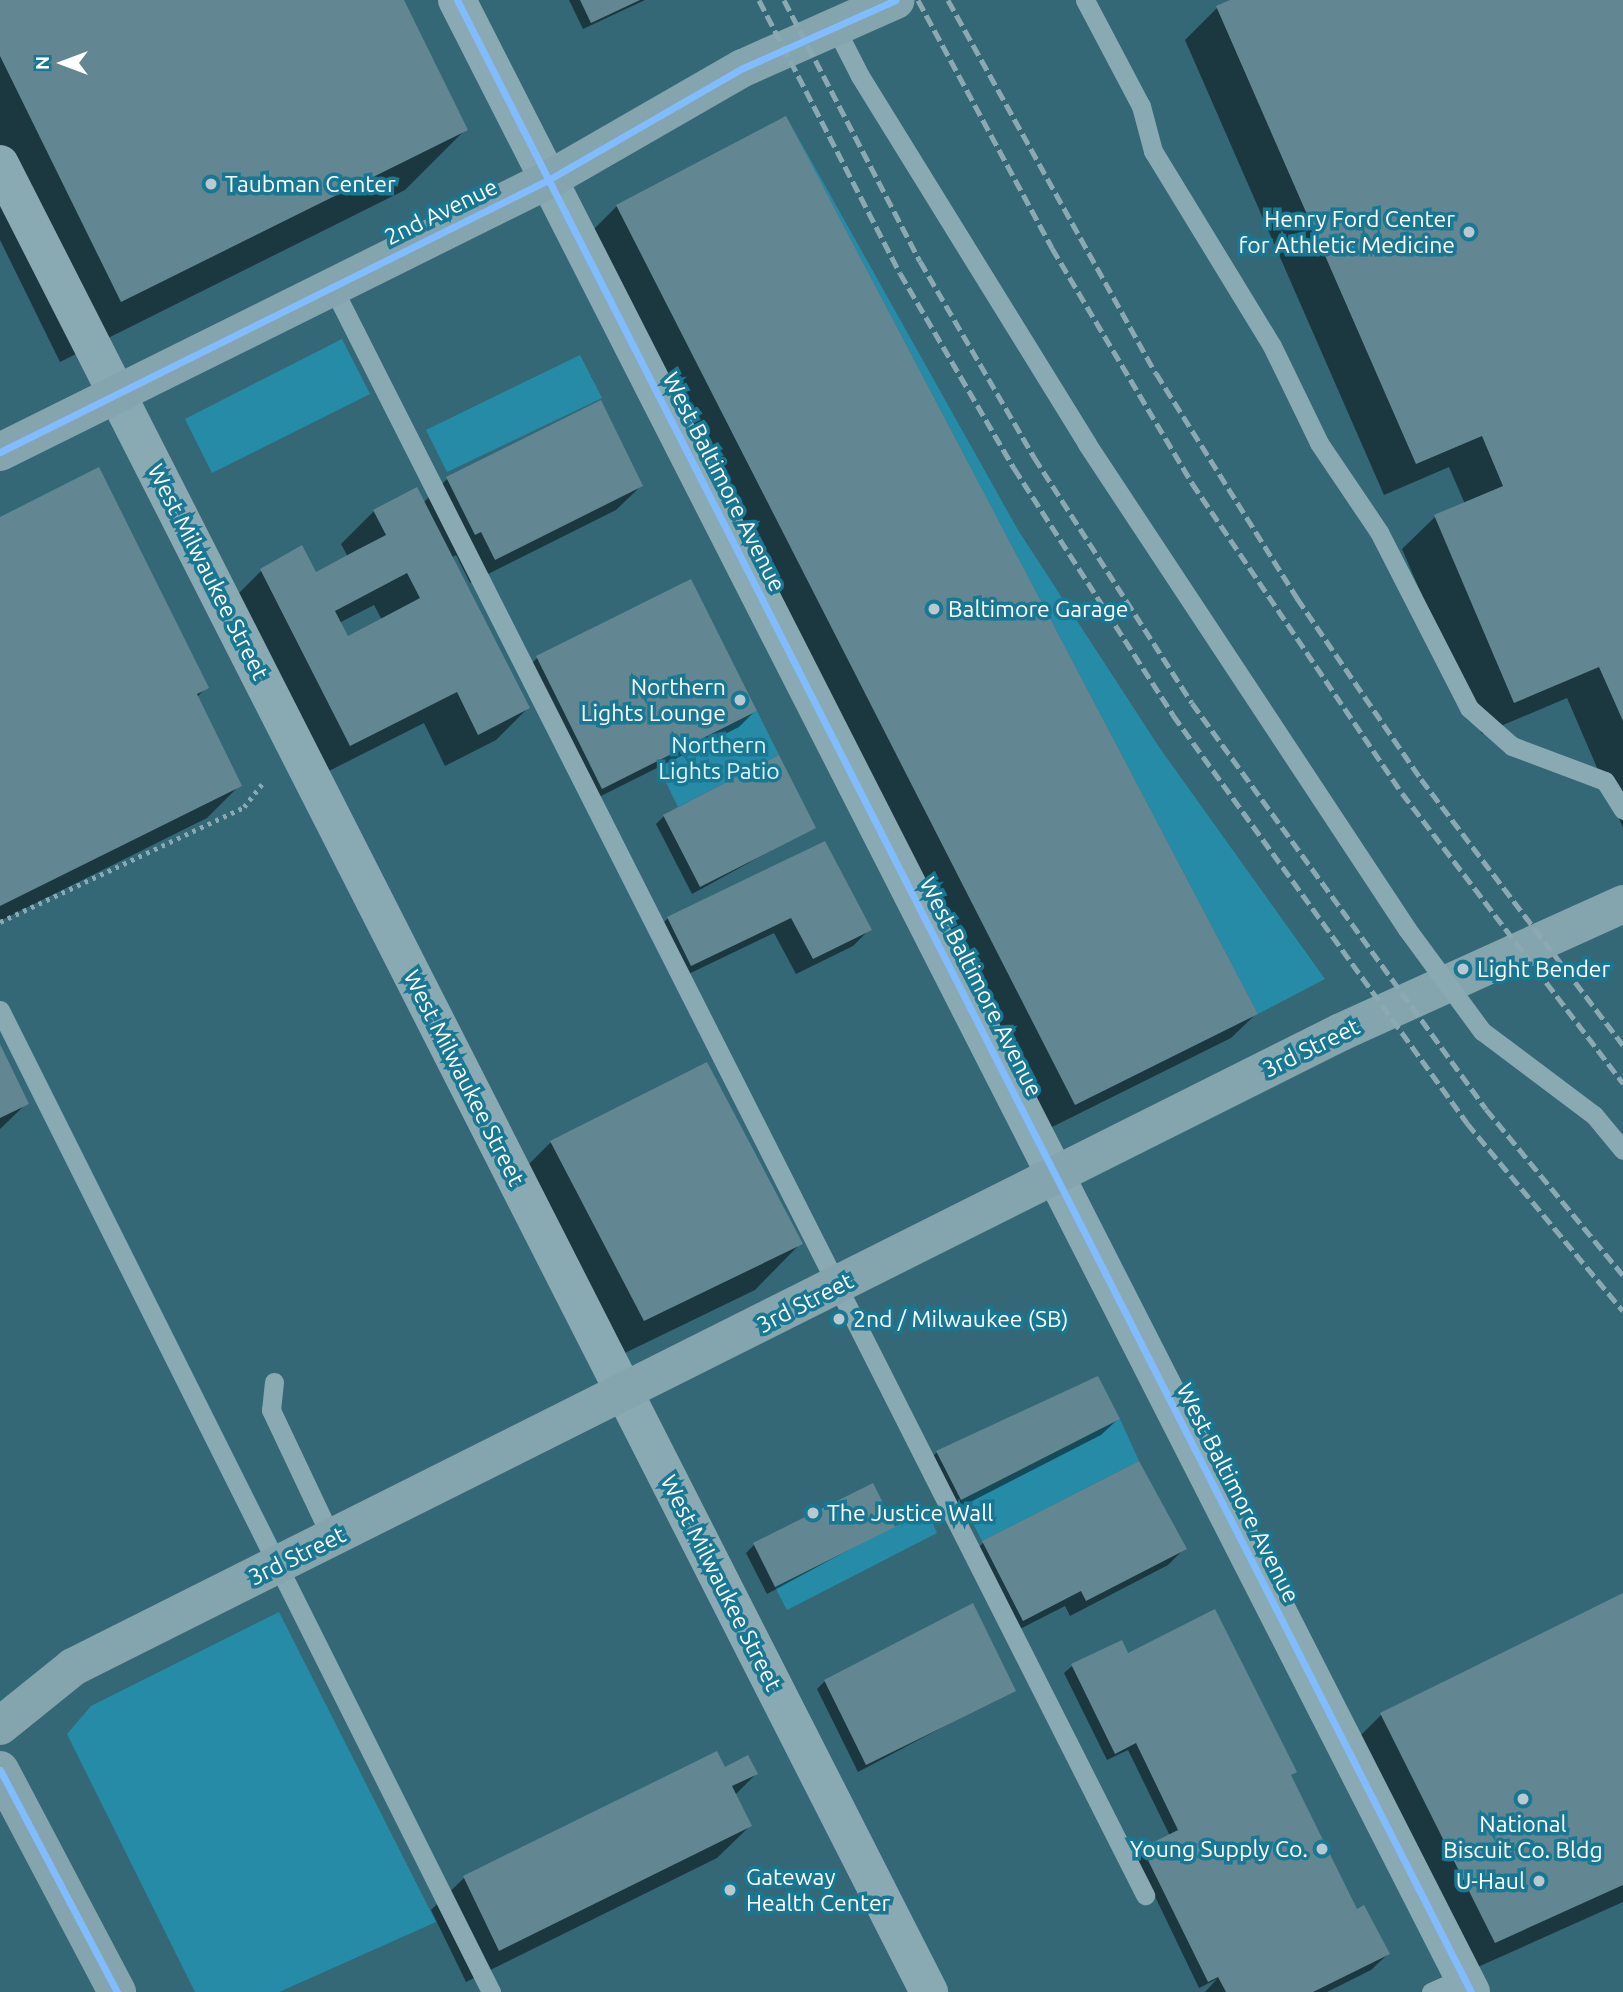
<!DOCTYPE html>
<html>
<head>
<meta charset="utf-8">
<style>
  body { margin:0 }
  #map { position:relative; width:1623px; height:1992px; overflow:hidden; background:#346877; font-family:Ubuntu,sans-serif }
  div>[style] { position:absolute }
  .green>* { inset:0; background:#268ba7 }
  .shadow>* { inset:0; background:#0007 }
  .building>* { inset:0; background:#628792 }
  .path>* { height:4.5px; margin-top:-2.25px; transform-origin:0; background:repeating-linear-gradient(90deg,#89a9b3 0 3.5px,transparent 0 8.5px) }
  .lane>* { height:19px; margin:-9.5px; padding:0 9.5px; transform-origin:9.5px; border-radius:9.5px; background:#89a9b3 }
  .street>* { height:38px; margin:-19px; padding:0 19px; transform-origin:19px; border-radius:19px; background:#89a9b3 }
  .secondary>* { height:38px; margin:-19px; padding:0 19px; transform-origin:19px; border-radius:19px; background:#84a4ae }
  .rail>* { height:5px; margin-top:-2.5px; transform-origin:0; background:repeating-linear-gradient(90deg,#8aa9b2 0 12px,transparent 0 17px) }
  .lane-bridge>* { height:19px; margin:-9.5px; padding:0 9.5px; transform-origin:9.5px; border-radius:9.5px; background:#89a9b3 }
  .cycleway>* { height:7px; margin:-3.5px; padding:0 3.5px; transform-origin:3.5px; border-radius:3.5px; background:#80bcff }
  .dots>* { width:19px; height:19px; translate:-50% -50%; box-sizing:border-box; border:4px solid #187793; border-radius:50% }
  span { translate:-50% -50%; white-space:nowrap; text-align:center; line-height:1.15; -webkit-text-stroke:7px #187793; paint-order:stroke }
  .poi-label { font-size:23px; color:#fff }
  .left { translate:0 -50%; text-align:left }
  .right { translate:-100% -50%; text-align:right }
  .street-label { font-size:23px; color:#fff }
  .park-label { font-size:23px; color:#daf5fc }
  .north { position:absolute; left:28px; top:28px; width:70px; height:70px; -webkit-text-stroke:5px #187793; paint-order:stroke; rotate:270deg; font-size:19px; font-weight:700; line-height:28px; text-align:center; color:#fff }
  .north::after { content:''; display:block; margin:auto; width:24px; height:32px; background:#fff; clip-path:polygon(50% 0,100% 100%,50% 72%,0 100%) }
</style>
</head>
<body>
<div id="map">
  <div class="green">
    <div style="clip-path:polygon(786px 116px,1018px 530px,1159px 747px,1325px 979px,1258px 1014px)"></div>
    <div style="clip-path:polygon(342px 339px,370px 394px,212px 473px,185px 419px)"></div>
    <div style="clip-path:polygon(580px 355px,602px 398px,447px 472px,426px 430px)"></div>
    <div style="clip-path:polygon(757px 711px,779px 755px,678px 807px,656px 762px)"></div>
    <div style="clip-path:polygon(1120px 1419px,1139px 1461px,982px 1541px,961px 1500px)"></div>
    <div style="clip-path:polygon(927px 1510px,937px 1533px,787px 1610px,775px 1587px)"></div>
    <div style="clip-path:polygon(279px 1612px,436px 1922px,279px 1992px,195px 1992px,67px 1734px,91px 1706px)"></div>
  </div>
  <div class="shadow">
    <div style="clip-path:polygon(0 0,402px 0,466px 129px,405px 190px,60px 362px,0 240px)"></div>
    <div style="clip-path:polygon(569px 0,645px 0,583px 29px)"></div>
    <div style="clip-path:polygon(1235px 0,1623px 0,1623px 828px,1567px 698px,1482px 734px,1402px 549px,1435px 517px,1465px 504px,1449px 467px,1384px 495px,1185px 40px,1217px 8px)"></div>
    <div style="clip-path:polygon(617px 206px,1256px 1014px,1231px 1038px,1050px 1128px,592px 231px)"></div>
    <div style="clip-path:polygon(evenodd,447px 479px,641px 486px,616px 510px,470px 583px,456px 555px,451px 558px,528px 708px,496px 740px,445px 766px,424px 723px,317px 777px,229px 603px,262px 570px,315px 574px,348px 557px,341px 544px,374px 511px,423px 503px,447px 479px,374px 605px,382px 620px,347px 638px,339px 623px,374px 605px)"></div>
    <div style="clip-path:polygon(0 519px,206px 688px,196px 698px,240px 785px,207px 818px,0 921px)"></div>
    <div style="clip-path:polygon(537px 658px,755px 711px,739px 727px,585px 804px,521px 674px)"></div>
    <div style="clip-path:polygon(664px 816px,814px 827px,692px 894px,656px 824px)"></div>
    <div style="clip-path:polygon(825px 843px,870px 929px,853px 946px,796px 974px,774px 933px,674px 981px,651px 935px,668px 918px)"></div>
    <div style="clip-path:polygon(0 1048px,27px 1103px,0 1129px)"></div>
    <div style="clip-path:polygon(551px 1142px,800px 1244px,755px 1290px,598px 1366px,505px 1188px)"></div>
    <div style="clip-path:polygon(1118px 1419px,1101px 1435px,945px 1515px,921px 1469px,937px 1452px)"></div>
    <div style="clip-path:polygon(893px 1526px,767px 1594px,746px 1553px,754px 1545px)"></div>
    <div style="clip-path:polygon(983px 1543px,1185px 1548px,1168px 1565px,1070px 1616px,1065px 1606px,1006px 1636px,967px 1559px)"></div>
    <div style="clip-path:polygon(1623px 1595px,1623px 1902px,1462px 1974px,1349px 1747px,1381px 1715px)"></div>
    <div style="clip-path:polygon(1128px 1656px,1295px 1771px,1290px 1776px,1354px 1908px,1388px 1954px,1371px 1970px,1327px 1992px,1205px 1992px,1217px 1979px,1199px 1988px,1136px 1857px,1170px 1836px,1128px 1750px,1107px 1760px,1064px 1673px,1072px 1666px)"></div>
    <div style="clip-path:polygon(825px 1681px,1013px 1690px,858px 1772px,817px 1689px)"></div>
    <div style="clip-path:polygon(716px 1754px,724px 1769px,756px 1774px,735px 1795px,750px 1826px,717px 1858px,466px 1982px,431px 1910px,464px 1878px)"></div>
  </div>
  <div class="building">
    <div style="clip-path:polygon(0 0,404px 0,468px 130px,121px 302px,0 56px)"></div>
    <div style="clip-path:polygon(580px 0,640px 0,591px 23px)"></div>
    <div style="clip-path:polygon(1230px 0,1623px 0,1623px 721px,1599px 667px,1514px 703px,1434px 515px,1503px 486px,1482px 436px,1416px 464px,1216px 6px)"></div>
    <div style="clip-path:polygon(786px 116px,1258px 1014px,1075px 1105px,616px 205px)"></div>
    <div style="clip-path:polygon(601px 400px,643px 486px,495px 560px,481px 532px,475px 535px,446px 477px)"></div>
    <div style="clip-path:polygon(99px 467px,209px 688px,197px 694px,242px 786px,0 906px,0 517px)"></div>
    <div style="clip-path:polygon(evenodd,417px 487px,530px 708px,478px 735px,457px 692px,350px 746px,260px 569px,302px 545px,316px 572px,355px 551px,386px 535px,373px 510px,417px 487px,407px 573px,420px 598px,348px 636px,335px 611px,407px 573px)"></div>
    <div style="clip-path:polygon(691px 579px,757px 711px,602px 789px,536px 656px)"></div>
    <div style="clip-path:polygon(779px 755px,816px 828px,700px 887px,663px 815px)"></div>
    <div style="clip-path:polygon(825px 841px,872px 930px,813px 959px,791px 918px,691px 966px,667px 917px)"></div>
    <div style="clip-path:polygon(0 1044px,29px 1104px,0 1118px)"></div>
    <div style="clip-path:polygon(707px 1062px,803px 1244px,644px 1321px,550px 1141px)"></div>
    <div style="clip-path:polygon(1098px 1376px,1120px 1419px,961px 1500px,936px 1451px)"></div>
    <div style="clip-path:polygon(1139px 1461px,1187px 1549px,1086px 1601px,1081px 1591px,1023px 1621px,982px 1541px)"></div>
    <div style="clip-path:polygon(873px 1483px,895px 1527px,775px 1587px,753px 1543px)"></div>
    <div style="clip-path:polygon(1623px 1593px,1623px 1885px,1495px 1943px,1380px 1713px)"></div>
    <div style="clip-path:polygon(973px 1603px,1016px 1691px,866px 1765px,824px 1680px)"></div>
    <div style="clip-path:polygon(1215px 1609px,1297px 1772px,1291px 1775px,1357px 1909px,1364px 1905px,1390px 1954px,1313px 1992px,1226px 1992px,1218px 1977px,1208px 1982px,1142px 1848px,1178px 1830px,1136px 1743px,1115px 1754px,1071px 1664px,1122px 1640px,1128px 1653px)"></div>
    <div style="clip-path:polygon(717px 1751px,725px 1767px,748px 1755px,758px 1774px,732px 1786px,752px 1826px,499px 1951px,463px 1876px)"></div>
  </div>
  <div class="path">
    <div style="left:0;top:922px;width:270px;rotate:-25.2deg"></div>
    <div style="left:244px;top:807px;width:29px;rotate:-52deg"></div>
  </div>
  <div class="lane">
    <div style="left:1085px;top:0;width:120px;rotate:62.2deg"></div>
    <div style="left:1141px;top:106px;width:47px;rotate:75.1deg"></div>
    <div style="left:1153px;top:151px;width:228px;rotate:58.6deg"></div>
    <div style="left:1272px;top:346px;width:108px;rotate:64.1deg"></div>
    <div style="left:1319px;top:443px;width:107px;rotate:56deg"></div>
    <div style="left:1379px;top:532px;width:198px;rotate:62.9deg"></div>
    <div style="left:1469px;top:708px;width:57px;rotate:41.5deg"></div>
    <div style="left:1512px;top:746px;width:99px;rotate:20.6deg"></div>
    <div style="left:1605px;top:781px;width:34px;rotate:58deg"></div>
    <div style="left:834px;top:25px;width:57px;rotate:63deg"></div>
    <div style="left:860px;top:76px;width:432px;rotate:58.3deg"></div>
    <div style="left:1087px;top:444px;width:581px;rotate:56.58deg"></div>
    <div style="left:332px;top:286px;width:1803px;rotate:63.19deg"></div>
    <div style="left:0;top:1010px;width:1098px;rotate:63.43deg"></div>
    <div style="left:1482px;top:1031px;width:140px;rotate:36.9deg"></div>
    <div style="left:1594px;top:1115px;width:45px;rotate:50.4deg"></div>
    <div style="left:274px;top:1382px;width:28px;rotate:96deg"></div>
    <div style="left:271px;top:1410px;width:143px;rotate:64.7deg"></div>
    <div style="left:1431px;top:1992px;width:35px;rotate:-24deg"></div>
  </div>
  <div class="street">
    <div style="left:457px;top:0;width:2235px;rotate:63.02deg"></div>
    <div style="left:0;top:164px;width:2051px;rotate:63.06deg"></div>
  </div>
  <div class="secondary">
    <div style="left:0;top:452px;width:612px;rotate:-26.4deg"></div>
    <div style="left:548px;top:180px;width:225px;rotate:-29.9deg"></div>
    <div style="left:743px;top:68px;width:167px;rotate:-24deg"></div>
    <div style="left:0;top:1726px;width:94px;rotate:-38.9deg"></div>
    <div style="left:73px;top:1667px;width:1418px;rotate:-26.6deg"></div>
    <div style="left:1341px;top:1032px;width:310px;rotate:-24.4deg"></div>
    <div style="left:0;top:1770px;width:251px;rotate:62.2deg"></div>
  </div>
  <div class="rail">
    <div style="left:759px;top:0;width:307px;rotate:62.7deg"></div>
    <div style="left:900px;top:273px;width:226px;rotate:59.7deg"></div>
    <div style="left:1014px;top:468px;width:294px;rotate:57.2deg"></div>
    <div style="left:1173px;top:715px;width:503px;rotate:54.22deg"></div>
    <div style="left:1467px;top:1123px;width:244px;rotate:50.3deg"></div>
    <div style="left:784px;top:0;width:294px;rotate:62.5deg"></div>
    <div style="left:920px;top:261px;width:227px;rotate:59.8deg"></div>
    <div style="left:1034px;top:457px;width:292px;rotate:57.3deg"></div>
    <div style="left:1192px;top:703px;width:501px;rotate:54.09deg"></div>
    <div style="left:1486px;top:1109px;width:215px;rotate:50.5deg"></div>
    <div style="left:918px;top:0;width:282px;rotate:61.6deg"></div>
    <div style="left:1052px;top:248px;width:274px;rotate:59.2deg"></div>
    <div style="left:1192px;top:483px;width:374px;rotate:55.9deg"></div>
    <div style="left:1402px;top:793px;width:365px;rotate:52.7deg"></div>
    <div style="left:948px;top:0;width:427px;rotate:60.9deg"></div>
    <div style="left:1156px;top:373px;width:266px;rotate:57.9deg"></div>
    <div style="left:1297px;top:598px;width:219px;rotate:55.6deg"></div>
    <div style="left:1421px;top:779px;width:334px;rotate:52.8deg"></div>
  </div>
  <div class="lane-bridge">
    <div style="left:1407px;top:929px;width:127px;rotate:53.7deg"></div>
  </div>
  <div class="cycleway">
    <div style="left:457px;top:0;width:2235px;rotate:63.02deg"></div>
    <div style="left:0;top:452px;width:612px;rotate:-26.4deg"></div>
    <div style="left:548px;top:180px;width:225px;rotate:-29.9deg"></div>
    <div style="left:743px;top:68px;width:167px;rotate:-24deg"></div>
    <div style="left:0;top:1770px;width:251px;rotate:62.2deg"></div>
  </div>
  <div class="dots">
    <div style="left:211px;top:184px;background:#b8cacf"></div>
    <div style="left:1469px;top:232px;background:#b8cacf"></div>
    <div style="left:934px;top:609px;background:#b8cacf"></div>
    <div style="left:740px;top:700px;background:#b8cacf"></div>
    <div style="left:1463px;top:969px;background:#b8cacf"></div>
    <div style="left:839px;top:1319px;background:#b8cacf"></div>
    <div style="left:813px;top:1513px;background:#b8cacf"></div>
    <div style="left:1523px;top:1799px;background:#b8cacf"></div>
    <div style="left:1322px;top:1849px;background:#b8cacf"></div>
    <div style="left:1539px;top:1881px;background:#b8cacf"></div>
    <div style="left:730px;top:1890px;background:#b8cacf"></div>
  </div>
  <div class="poi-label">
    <span class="left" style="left:225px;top:184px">Taubman Center</span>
    <span class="right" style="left:1455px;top:232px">Henry Ford Center<br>for Athletic Medicine</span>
    <span class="left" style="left:948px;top:609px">Baltimore Garage</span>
    <span class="right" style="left:726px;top:700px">Northern<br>Lights Lounge</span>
    <span class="left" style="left:1477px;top:969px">Light Bender</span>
    <span class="left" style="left:853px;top:1319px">2nd / Milwaukee (SB)</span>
    <span class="left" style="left:827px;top:1513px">The Justice Wall</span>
    <span style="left:1523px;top:1837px">National<br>Biscuit Co. Bldg</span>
    <span class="right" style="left:1308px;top:1849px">Young Supply Co.</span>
    <span class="left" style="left:746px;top:1890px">Gateway<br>Health Center</span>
    <span class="right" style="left:1525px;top:1881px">U-Haul</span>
  </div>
  <div class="street-label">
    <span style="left:441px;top:212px;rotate:-26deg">2nd Avenue</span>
    <span style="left:724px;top:482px;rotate:63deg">West Baltimore Avenue</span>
    <span style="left:208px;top:572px;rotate:63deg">West Milwaukee Street</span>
    <span style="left:981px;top:987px;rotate:63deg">West Baltimore Avenue</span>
    <span style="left:1311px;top:1048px;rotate:-26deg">3rd Street</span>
    <span style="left:464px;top:1078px;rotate:63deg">West Milwaukee Street</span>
    <span style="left:805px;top:1303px;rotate:-27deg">3rd Street</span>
    <span style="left:1238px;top:1493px;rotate:63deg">West Baltimore Avenue</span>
    <span style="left:297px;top:1556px;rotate:-26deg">3rd Street</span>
    <span style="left:721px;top:1583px;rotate:63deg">West Milwaukee Street</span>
  </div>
  <div class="park-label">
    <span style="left:719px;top:758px">Northern<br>Lights Patio</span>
  </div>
  <div class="north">N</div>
</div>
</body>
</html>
